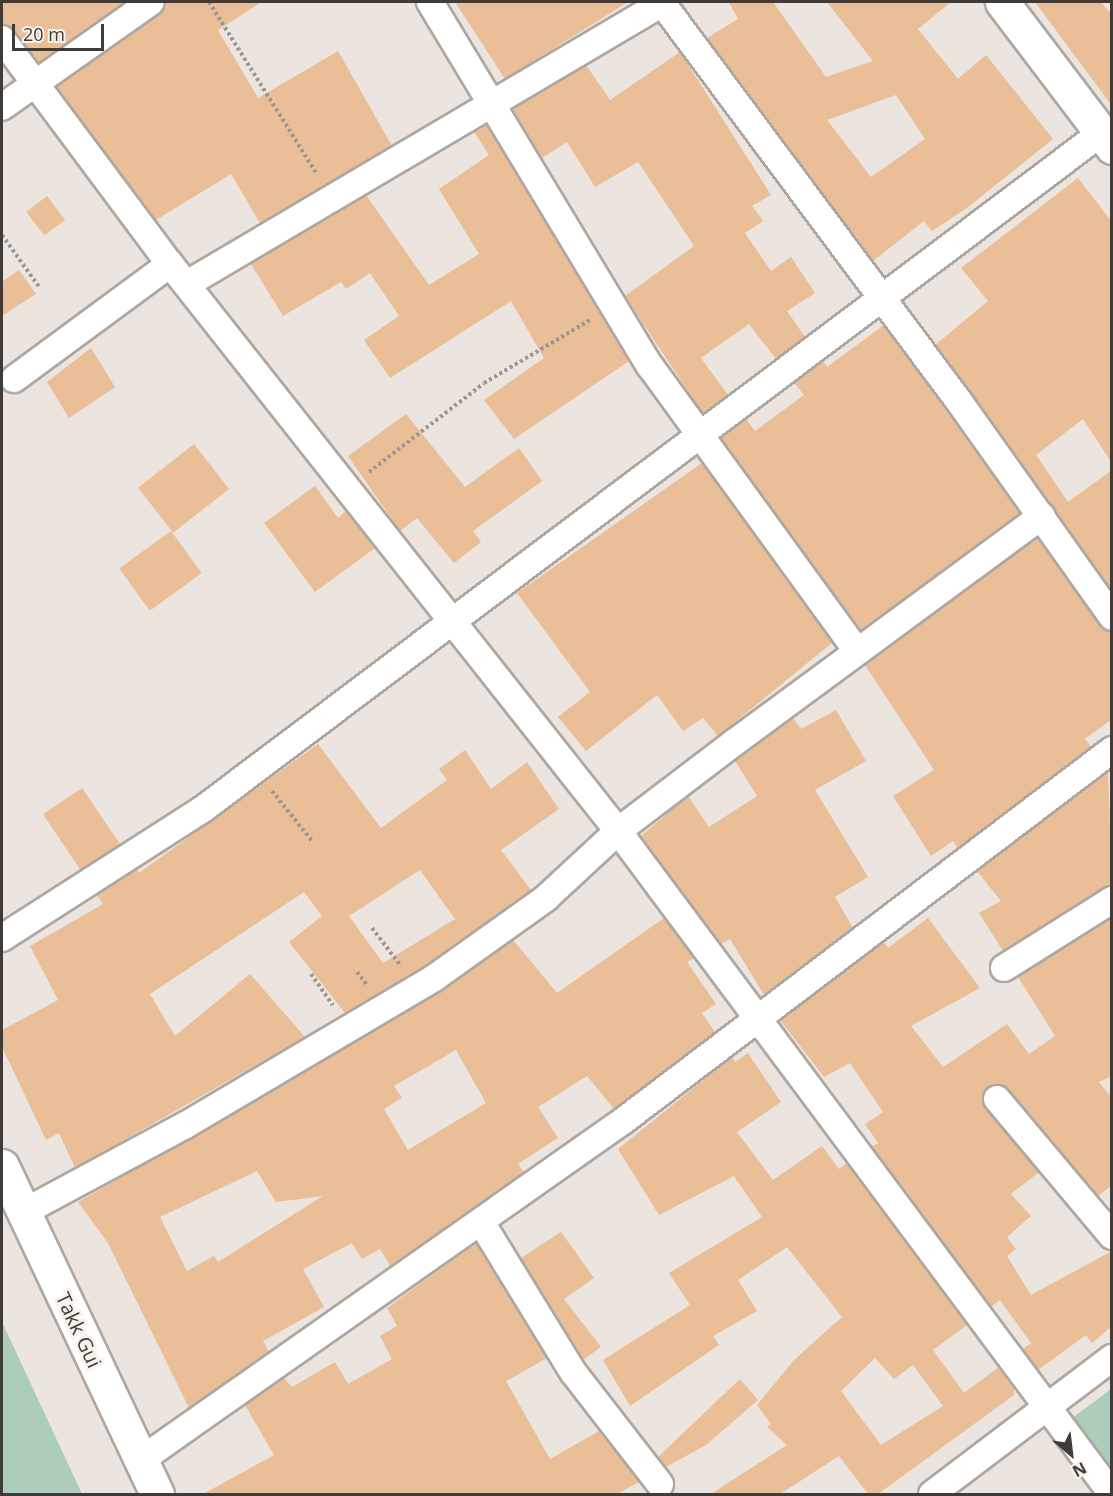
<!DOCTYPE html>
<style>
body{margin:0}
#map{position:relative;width:1113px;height:1496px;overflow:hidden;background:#ece4de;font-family:"Open Sans",sans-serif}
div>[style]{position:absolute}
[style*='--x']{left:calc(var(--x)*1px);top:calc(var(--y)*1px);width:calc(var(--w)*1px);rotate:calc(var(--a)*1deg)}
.green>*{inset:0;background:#accdb9}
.building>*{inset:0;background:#eabe97;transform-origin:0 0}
.path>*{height:4px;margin-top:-2px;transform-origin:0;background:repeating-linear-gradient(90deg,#9b9691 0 3px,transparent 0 6px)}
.roads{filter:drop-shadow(2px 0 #aea7a1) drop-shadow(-2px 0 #aea7a1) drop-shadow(0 2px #aea7a1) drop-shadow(0 -2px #aea7a1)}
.street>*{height:26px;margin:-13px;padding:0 13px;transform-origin:13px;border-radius:13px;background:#fff}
.secondary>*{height:33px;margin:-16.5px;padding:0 16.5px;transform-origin:16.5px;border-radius:16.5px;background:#fff}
span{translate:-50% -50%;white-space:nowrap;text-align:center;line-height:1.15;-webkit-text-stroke:6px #f9f2eb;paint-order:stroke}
.street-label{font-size:20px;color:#3e3b38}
.frame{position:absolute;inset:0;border:3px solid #3e3b38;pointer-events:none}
.north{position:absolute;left:1041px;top:1424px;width:60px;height:60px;-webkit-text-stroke:4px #f9f2eb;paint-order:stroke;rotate:152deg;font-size:16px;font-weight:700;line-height:24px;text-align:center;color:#3e3b38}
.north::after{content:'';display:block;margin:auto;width:21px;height:27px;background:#3e3b38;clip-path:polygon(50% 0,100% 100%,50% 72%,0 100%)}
.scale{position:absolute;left:12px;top:24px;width:92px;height:27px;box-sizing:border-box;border:3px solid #3e3b38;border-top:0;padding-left:8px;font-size:18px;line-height:21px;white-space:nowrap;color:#3e3b38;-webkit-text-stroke:4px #f9f2eb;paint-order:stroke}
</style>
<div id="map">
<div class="green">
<i style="clip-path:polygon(2px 1322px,82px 1494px,2px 1494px)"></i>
<i style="clip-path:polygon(1111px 1389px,1111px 1481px,1067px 1422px)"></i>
</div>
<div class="building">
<i style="clip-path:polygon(2px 2px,126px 2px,39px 63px,14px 30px,2px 24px)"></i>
<i style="clip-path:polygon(166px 2px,262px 2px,218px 30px,258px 98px,338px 51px,392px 146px,260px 223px,231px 174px,156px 220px,57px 87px,160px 14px)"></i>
<i style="clip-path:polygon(455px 2px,628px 2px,505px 79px)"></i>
<i style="clip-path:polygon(evenodd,729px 2px,773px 2px,826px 77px,873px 61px,827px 2px,951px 2px,918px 29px,958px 79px,986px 55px,1053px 139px,967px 208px,932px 231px,924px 221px,873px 261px,707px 38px,738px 19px,729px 2px,896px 95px,925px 139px,871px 177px,827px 120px,896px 95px)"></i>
<i style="clip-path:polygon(1035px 2px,1101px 2px,1112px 15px,1112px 106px)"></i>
<i style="clip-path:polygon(680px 52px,771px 195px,752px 206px,763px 221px,745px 233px,771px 271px,791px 257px,815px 293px,787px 311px,805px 337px,776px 359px,749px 324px,701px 358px,728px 395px,703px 414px,625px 296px,694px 246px,638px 162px,595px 187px,567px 142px,542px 158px,512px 109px,586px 65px,610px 100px)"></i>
<i style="clip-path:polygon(486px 124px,629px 361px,514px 439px,484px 400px,544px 358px,511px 301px,390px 378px,364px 340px,399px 316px,370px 273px,346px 289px,341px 282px,283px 316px,251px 264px,366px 195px,429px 285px,479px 254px,439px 189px,489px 155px,474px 132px)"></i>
<i style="clip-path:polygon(1078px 178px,1112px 222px,1112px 463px,1083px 419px,1036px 455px,1068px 502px,1112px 470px,1112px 590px,935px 345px,988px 301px,961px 268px)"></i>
<i style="left:47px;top:196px;width:30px;height:26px;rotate:53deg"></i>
<i style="clip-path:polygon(19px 270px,36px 294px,2px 316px,2px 282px)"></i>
<i style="clip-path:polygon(884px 325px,1020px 513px,861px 631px,721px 438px,746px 419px,755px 431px,804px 395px,794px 383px,823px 361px,827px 367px)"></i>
<i style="clip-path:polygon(91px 348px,115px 387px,69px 418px,47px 382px)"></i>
<i style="clip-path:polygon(406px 414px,465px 487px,519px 448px,542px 481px,473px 531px,481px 542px,454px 563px,417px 518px,400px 531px,348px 456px)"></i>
<i style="left:194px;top:444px;width:57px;height:71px;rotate:52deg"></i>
<i style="clip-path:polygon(702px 463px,832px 643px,718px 736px,703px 718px,683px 731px,657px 695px,586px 751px,558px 717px,590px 692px,517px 593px)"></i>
<i style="clip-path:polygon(315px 486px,338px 518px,346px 511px,375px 548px,315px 592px,264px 523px)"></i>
<i style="left:171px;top:531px;width:52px;height:64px;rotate:54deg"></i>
<i style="clip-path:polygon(1038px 538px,1100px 626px,1112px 632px,1112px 719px,1085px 739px,1091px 747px,958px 848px,953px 841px,931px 856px,893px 796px,934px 770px,865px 665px)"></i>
<i style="clip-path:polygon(836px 710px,866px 761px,815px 790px,868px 877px,835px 897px,853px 928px,764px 995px,730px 939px,721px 944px,641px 836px,688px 796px,709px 827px,757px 796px,735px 761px,793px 718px,801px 729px)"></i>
<i style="clip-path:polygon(evenodd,318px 744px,381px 828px,447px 780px,439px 769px,465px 750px,491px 789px,527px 762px,559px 809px,501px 850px,531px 890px,426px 965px,345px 1013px,289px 942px,322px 916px,304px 892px,150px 994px,175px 1036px,250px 974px,305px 1037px,75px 1168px,59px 1133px,46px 1140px,2px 1047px,2px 1030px,58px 1000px,30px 946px,103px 904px,97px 895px,137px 869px,139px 873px,318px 744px,420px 870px,455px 919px,383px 963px,349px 916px,420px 870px)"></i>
<i style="clip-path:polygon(1108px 772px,1112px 885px,1003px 951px,979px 913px,1001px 901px,977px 871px)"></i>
<i style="left:82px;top:788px;width:68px;height:47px;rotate:56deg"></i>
<i style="clip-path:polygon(evenodd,664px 918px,694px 958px,687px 962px,716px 1004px,702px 1013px,715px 1032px,614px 1109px,587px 1076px,538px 1107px,558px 1138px,518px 1164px,524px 1172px,390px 1266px,380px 1249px,362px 1259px,352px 1243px,303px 1269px,324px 1307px,263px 1341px,269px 1352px,189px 1408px,108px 1243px,78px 1202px,442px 991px,513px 940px,557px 993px,664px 918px,456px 1050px,486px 1103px,408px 1150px,384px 1109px,402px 1098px,394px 1086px,456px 1050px,664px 918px,257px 1171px,276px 1202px,323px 1196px,218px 1262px,214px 1256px,187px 1271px,160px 1217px,257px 1171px)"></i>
<i style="clip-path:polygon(928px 918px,980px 988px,911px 1026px,943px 1067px,1007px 1024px,1029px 1054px,1055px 1036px,1018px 977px,1112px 918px,1112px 1076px,1099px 1082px,1112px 1098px,1112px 1185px,1098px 1196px,1008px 1089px,994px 1084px,983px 1094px,986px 1109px,1039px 1172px,1011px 1194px,1031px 1216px,1007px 1237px,1016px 1249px,1007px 1256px,1031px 1295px,1112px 1251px,1112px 1326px,1092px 1343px,1086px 1335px,1038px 1370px,1023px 1349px,1031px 1343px,1000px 1300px,991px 1307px,872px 1147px,878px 1143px,865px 1124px,883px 1112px,850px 1063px,824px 1077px,780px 1020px,877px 947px,885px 943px,888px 948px)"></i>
<i style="clip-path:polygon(evenodd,748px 1053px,781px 1102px,737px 1132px,773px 1180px,822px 1146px,839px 1169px,847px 1163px,967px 1325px,933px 1350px,964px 1393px,999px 1367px,1014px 1387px,1014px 1395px,878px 1494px,868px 1494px,839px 1456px,780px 1494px,711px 1494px,787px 1445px,767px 1427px,771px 1424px,757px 1405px,794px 1360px,842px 1317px,787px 1247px,738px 1280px,757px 1311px,713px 1336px,719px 1345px,630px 1406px,603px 1360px,690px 1305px,669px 1273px,762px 1217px,734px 1176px,659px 1215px,618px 1149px,732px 1057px,735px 1062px,748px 1053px,875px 1358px,894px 1379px,913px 1365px,943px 1406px,881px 1445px,841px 1391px,875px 1358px)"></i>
<i style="clip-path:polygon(561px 1232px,594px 1278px,564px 1299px,601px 1347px,583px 1360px,521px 1258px)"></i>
<i style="clip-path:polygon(476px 1243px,547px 1358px,506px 1381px,550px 1459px,599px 1431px,639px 1482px,617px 1494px,203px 1494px,274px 1455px,245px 1405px,284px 1378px,292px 1387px,335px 1362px,348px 1384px,392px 1359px,380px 1336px,397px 1326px,387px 1308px)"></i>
<i style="clip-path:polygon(740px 1379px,758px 1400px,706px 1445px,666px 1467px,658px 1457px)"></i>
</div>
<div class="path">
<i style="--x:209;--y:2;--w:203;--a:57.9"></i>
<i style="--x:2;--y:235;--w:65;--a:54.4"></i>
<i style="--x:369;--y:472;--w:145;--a:-37.7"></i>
<i style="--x:484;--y:383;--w:123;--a:-30.7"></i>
<i style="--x:272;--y:791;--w:65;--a:51.2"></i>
<i style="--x:372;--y:928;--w:48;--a:52.7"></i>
<i style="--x:357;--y:972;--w:18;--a:52"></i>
<i style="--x:311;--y:974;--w:38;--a:55"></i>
</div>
<div class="roads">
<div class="street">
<i style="--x:430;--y:2;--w:425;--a:58.9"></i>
<i style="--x:650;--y:366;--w:352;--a:54"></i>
<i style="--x:662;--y:3;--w:495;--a:53.3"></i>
<i style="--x:958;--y:400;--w:266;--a:54.6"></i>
<i style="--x:2;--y:39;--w:281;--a:53.3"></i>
<i style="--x:170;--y:264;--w:723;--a:51.69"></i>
<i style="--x:618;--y:831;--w:827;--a:53.31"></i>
<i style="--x:2;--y:107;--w:182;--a:-35.2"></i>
<i style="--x:187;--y:284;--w:554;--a:-30.59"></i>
<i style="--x:14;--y:379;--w:194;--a:-36.4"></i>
<i style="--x:2;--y:938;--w:239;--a:-32.7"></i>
<i style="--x:203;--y:809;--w:1124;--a:-36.97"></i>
<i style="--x:1004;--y:968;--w:128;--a:-32.2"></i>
<i style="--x:997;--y:1099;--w:179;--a:50"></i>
<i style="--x:24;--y:1212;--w:182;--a:-28.3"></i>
<i style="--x:184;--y:1126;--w:291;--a:-30.6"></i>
<i style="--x:434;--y:978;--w:138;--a:-35.5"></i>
<i style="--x:546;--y:898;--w:98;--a:-42.9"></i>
<i style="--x:618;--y:831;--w:147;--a:-37.3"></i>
<i style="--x:735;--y:742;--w:381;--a:-36.4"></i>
<i style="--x:481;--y:1222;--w:176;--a:58.5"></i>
<i style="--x:573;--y:1372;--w:142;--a:52.2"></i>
<i style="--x:141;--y:1460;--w:589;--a:-35.12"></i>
<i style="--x:623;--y:1121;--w:614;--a:-37.19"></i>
<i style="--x:932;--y:1494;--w:226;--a:-37.1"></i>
</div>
<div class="secondary">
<i style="--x:1002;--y:2;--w:182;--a:52.8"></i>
<i style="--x:2;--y:1166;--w:363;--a:64.7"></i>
</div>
</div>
<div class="street-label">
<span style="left:79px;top:1330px;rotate:65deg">Takk Gui</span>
</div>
<div class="frame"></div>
<div class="north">N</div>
<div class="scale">20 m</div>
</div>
